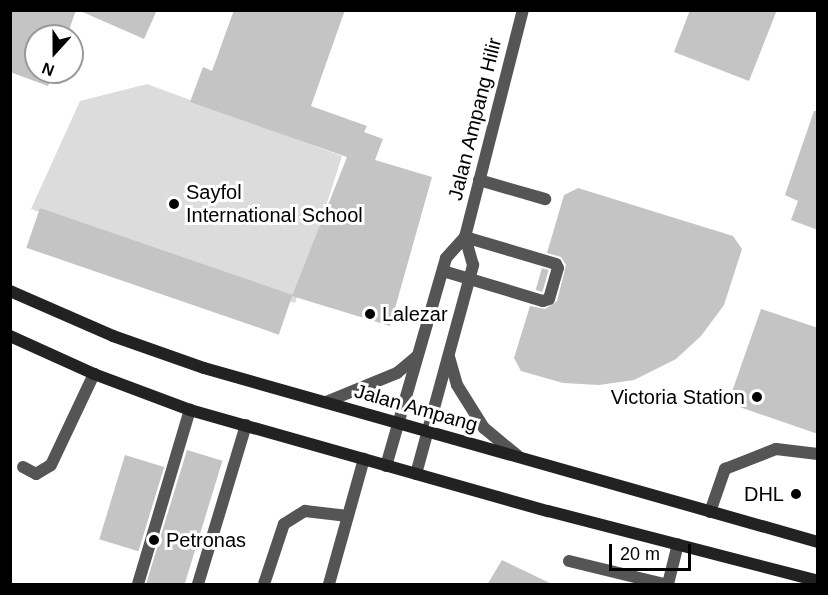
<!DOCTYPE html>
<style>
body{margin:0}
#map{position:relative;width:828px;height:595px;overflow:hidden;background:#fff;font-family:Helvetica,sans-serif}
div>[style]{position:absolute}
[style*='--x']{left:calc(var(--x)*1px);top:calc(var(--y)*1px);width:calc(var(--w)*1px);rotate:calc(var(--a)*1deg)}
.green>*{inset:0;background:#dcdcdc}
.building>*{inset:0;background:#c4c4c4;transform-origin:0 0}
.service>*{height:12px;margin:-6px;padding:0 6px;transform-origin:6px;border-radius:6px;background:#555}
.tertiary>*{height:12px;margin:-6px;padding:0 6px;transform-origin:6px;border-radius:6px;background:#555}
.secondary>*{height:12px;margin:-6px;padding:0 6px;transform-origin:6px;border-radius:6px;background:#222}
.dots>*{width:16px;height:16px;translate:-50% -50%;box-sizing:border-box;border:3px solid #fff;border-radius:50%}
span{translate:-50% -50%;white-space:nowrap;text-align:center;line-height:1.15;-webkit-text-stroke:6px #fff;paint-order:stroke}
.street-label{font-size:20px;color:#000}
.poi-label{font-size:20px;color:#000}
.left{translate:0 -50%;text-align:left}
.right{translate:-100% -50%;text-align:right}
.frame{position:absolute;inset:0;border:12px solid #000;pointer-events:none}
.north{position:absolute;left:24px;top:24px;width:60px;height:60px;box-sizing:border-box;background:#fff;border:2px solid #999;border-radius:50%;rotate:201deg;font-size:16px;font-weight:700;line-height:24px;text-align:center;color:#000}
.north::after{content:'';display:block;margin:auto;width:21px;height:27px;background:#000;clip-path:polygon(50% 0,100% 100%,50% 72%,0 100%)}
.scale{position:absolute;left:609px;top:544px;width:82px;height:27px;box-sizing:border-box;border:3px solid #000;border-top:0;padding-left:8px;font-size:18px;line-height:21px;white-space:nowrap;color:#000;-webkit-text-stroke:4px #fff;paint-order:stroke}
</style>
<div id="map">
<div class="green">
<i style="clip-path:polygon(147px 84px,342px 156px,295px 303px,31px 209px,80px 101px)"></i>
</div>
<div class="building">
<i style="clip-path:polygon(10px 10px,76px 10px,67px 36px,36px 36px,36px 72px,53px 72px,48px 86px,10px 72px)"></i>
<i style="clip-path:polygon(78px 10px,157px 10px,144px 39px)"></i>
<i style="clip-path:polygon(234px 10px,345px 10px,311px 106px,367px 126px,364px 132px,383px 139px,375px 160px,432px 177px,390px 326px,292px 296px,347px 157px,190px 102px,203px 67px,212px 71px)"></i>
<i style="clip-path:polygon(690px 10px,777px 10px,749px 81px,674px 52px)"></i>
<i style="clip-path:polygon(814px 111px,818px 111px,818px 230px,791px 220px,798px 201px,785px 195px)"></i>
<i style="clip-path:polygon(578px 188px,733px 236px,742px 249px,724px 305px,701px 336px,676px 359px,634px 380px,599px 385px,563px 383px,521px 371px,514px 358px,530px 306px,545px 309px,557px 301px,566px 265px,561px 257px,547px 253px,564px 195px)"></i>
<i style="left:40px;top:208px;width:267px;height:42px;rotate:19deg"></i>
<i style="left:542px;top:268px;width:7px;height:23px;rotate:16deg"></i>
<i style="clip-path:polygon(761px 309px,818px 328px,818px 434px,728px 403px)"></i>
<i style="left:187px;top:450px;width:37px;height:140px;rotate:17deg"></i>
<i style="left:125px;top:455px;width:41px;height:88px;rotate:17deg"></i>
<i style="clip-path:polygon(502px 560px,554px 585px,487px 585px)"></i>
</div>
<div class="service">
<i style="--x:479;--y:180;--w:69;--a:16.1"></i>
<i style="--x:443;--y:271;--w:104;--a:16.7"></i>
<i style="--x:543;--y:301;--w:6;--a:-18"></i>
<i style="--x:549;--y:299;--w:32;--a:-74"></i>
<i style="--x:558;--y:268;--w:4;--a:-117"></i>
<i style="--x:556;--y:264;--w:95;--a:-163.5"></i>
<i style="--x:23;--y:467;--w:15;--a:28"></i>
<i style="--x:36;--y:474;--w:17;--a:-31"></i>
<i style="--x:51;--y:465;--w:101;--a:-64.7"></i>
<i style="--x:710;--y:512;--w:46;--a:-70.8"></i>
<i style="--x:725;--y:469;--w:55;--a:-21.4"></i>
<i style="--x:776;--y:449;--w:42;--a:6.8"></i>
<i style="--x:569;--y:561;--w:98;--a:13.6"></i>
<i style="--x:138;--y:584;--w:182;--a:-73.4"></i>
<i style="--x:198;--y:584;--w:166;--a:-73.2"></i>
<i style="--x:264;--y:584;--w:63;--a:-71.6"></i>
<i style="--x:284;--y:524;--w:25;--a:-32"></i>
<i style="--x:305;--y:511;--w:43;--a:6.6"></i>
<i style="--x:329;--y:584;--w:130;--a:-74.4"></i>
<i style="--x:668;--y:584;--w:41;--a:-76"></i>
</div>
<div class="tertiary">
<i style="--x:449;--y:357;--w:29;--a:74"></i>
<i style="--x:457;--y:385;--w:51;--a:57.9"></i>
<i style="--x:484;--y:428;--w:44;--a:39.5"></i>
<i style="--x:326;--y:402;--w:77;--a:-22.2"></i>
<i style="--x:397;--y:373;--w:26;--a:-40"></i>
<i style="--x:386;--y:466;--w:216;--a:-73.9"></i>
<i style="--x:446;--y:258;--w:28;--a:-48"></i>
<i style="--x:465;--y:237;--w:234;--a:-75.7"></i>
<i style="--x:416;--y:474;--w:217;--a:-74.7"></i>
<i style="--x:473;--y:265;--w:29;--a:-106"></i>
</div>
<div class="secondary">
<i style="--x:10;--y:291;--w:112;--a:23.6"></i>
<i style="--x:113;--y:336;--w:96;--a:19.4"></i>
<i style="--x:204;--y:368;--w:638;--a:15.82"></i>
<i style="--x:10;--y:336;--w:92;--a:24.3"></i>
<i style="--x:94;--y:374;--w:103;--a:20.6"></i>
<i style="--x:190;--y:410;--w:372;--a:15.8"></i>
<i style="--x:548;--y:511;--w:279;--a:14.5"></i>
</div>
<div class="dots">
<i style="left:174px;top:204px;background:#000"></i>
<i style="left:370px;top:314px;background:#000"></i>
<i style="left:757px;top:397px;background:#000"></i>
<i style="left:796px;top:494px;background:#000"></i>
<i style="left:154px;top:540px;background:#000"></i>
</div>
<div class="street-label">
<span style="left:475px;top:119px;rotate:-76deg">Jalan Ampang Hilir</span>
<span style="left:416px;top:408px;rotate:16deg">Jalan Ampang</span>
</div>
<div class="poi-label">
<span class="left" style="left:186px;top:204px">Sayfol<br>International School</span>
<span class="left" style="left:382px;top:314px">Lalezar</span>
<span class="right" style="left:745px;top:397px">Victoria Station</span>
<span class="right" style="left:784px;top:494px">DHL</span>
<span class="left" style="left:166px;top:540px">Petronas</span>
</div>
<div class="frame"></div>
<div class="north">N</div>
<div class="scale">20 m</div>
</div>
